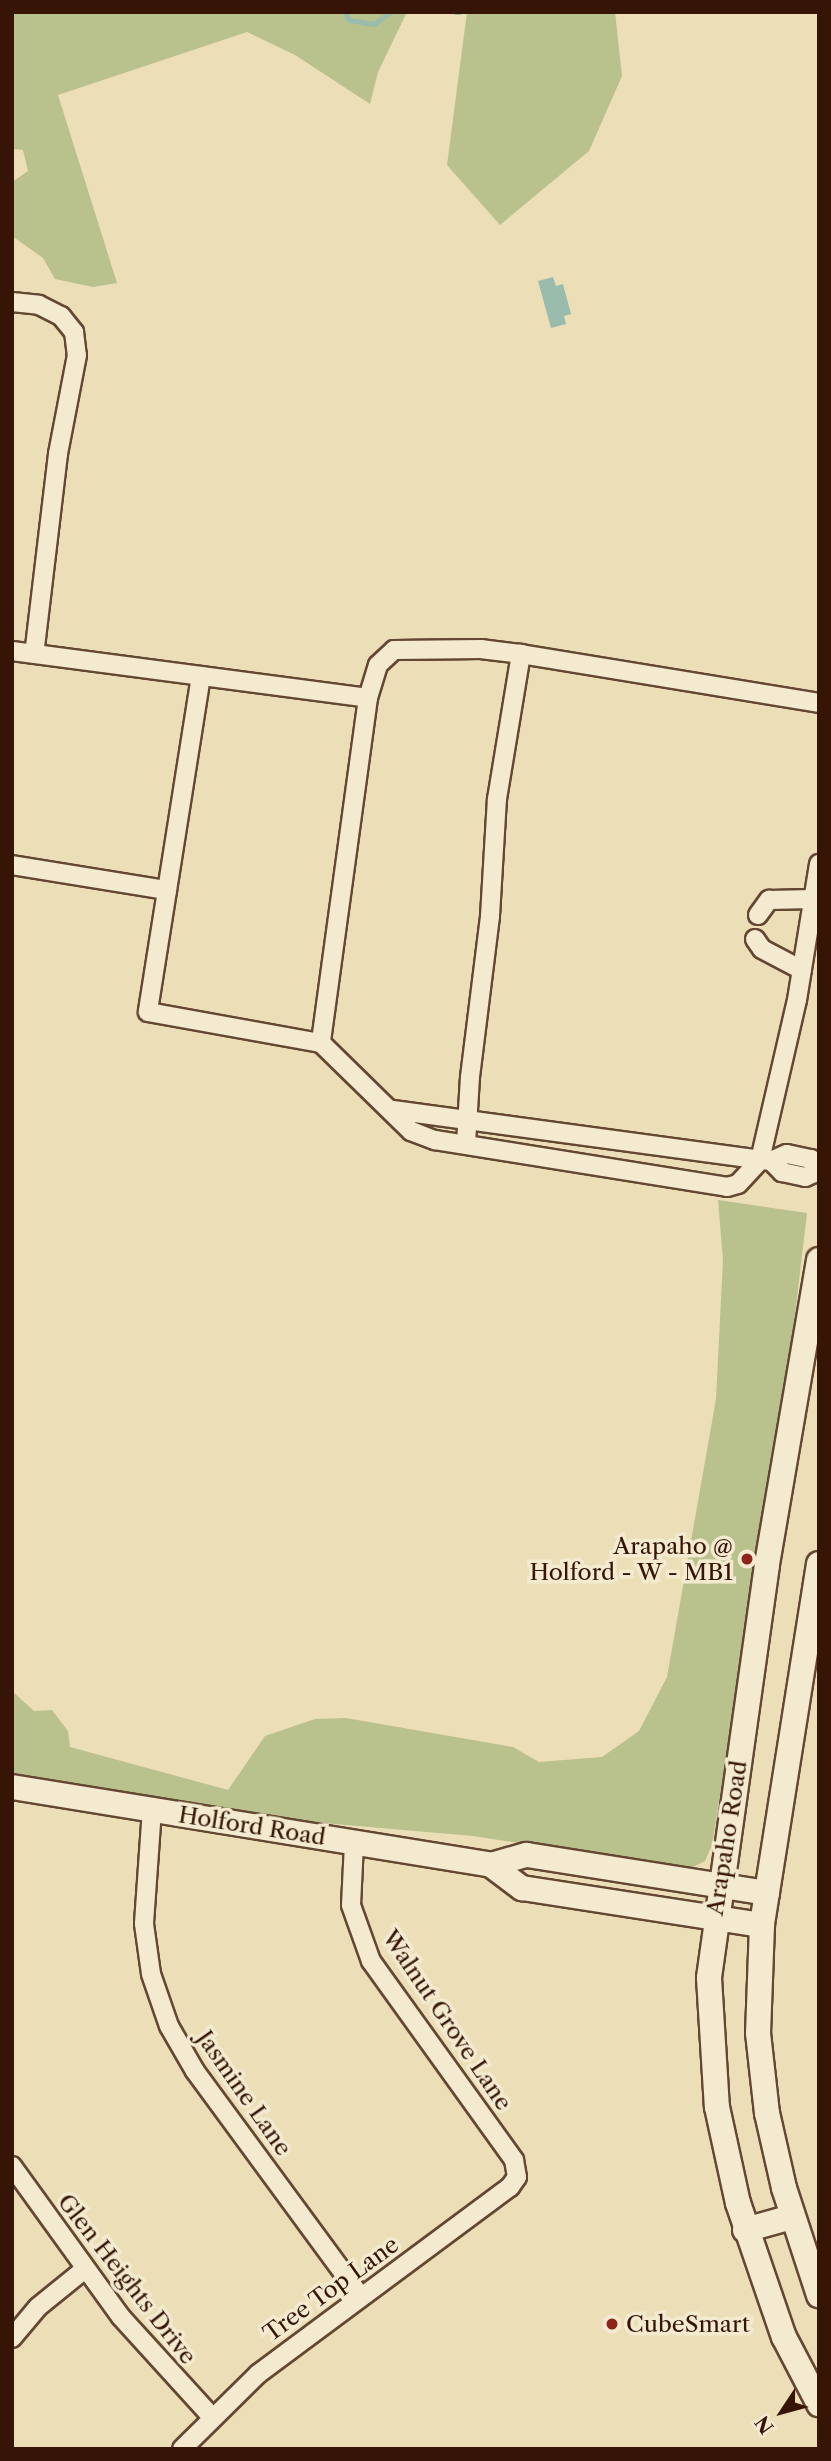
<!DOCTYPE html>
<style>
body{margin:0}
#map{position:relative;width:831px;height:2461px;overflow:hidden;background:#ecdeb6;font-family:"Libre Caslon Text",serif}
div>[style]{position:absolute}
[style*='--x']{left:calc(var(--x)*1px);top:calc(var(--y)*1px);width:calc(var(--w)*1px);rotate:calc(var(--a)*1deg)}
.green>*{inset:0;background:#b9c18d}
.water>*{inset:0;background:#99bcac}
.stream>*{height:5px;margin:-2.5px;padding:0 2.5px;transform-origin:2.5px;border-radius:2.5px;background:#99bcac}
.roads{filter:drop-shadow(2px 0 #644733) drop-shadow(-2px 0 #644733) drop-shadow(0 2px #644733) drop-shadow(0 -2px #644733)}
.street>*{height:18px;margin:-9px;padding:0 9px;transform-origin:9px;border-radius:9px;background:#f3ead0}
.secondary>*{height:24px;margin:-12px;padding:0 12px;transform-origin:12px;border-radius:12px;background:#f3ead0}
.dots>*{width:19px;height:19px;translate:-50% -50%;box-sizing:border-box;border:4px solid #f3ead0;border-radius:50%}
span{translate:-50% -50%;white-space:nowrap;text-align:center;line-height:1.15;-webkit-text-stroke:7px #f3ead0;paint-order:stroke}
.poi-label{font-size:23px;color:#361507}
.right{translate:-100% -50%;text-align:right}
.left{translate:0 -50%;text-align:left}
.street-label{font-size:23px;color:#361507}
.frame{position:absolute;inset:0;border:14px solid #361507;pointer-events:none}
.north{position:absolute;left:747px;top:2377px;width:70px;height:70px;-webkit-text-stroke:5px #f3ead0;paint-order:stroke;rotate:234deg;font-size:19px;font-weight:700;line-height:28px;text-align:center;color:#361507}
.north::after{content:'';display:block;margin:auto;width:24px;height:32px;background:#361507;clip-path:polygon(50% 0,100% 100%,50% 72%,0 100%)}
</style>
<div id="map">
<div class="green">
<i style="clip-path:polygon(12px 12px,407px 12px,378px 72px,370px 104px,295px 55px,247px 32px,58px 95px,117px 283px,93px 287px,55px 279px,43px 258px,12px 236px,12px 182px,28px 171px,23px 150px,12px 149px)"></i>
<i style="clip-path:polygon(467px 12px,615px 12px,622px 76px,589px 151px,500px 225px,447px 165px)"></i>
<i style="clip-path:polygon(718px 1200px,807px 1213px,788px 1374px,782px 1389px,784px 1398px,712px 1845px,705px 1861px,689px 1869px,473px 1836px,300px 1821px,12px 1773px,12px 1691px,34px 1711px,52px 1710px,68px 1731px,70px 1747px,228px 1790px,265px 1736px,315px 1719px,346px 1718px,513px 1747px,539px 1762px,602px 1757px,639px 1731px,667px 1677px,716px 1399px,723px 1260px)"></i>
</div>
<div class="water">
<i style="clip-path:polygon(553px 277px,556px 286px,563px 284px,571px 314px,564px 316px,566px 324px,551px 328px,538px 281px)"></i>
</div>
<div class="stream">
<i style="--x:345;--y:12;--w:9;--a:63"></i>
<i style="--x:349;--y:20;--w:25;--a:9"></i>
<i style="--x:374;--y:24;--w:20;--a:-37"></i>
<i style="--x:456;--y:12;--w:3;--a:0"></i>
</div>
<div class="roads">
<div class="street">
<i style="--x:12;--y:302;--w:27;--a:6"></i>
<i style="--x:39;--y:305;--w:25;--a:27"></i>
<i style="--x:61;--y:316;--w:21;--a:51"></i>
<i style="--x:74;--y:332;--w:23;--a:83"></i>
<i style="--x:77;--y:355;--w:101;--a:100.9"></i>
<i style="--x:58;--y:454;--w:201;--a:96.8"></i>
<i style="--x:12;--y:651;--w:359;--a:7.5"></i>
<i style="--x:521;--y:654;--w:39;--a:-173"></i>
<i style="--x:482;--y:649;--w:88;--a:179.3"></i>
<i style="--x:394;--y:650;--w:22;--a:137"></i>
<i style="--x:378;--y:665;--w:34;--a:107"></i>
<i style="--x:368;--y:698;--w:348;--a:97.8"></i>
<i style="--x:321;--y:1043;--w:126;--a:44.4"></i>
<i style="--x:411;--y:1131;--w:26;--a:21"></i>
<i style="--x:435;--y:1140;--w:296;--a:9.1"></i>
<i style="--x:727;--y:1187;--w:11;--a:-15"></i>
<i style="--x:738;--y:1184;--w:33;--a:-47"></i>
<i style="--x:760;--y:1160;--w:164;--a:-77"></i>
<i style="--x:797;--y:1000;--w:138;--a:-80.8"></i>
<i style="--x:201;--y:676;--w:340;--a:99"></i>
<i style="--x:148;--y:1012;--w:176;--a:10.2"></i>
<i style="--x:12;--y:865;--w:157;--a:9.2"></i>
<i style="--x:758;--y:915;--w:19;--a:-54"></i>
<i style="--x:769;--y:900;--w:44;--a:-1.3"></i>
<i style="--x:755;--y:939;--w:12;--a:55"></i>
<i style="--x:762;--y:949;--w:45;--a:27.7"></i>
<i style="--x:393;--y:1110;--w:381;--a:7.7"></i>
<i style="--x:771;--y:1161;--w:17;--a:-24"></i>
<i style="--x:787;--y:1154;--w:25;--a:12"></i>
<i style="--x:811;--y:1159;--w:12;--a:48"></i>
<i style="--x:466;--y:1144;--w:67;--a:-86.6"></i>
<i style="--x:470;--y:1077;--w:162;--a:-82.9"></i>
<i style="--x:490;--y:916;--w:117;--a:-86.6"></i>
<i style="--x:497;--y:799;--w:147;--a:-80.6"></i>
<i style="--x:521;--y:654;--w:302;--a:9.3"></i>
<i style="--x:771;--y:1161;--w:16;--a:45"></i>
<i style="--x:782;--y:1172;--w:24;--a:12"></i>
<i style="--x:805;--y:1177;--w:15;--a:-23"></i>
<i style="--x:152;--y:1809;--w:115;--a:94"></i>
<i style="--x:144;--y:1924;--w:50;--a:82"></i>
<i style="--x:151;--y:1974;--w:55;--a:70.9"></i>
<i style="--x:169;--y:2026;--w:52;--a:60"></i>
<i style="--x:195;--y:2071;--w:280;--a:53.7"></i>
<i style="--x:12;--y:2166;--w:186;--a:54.2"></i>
<i style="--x:121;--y:2317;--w:134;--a:47.7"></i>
<i style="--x:12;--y:2338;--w:40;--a:-50"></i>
<i style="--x:38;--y:2307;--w:60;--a:-39"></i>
<i style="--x:182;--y:2449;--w:107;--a:-44.6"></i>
<i style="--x:258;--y:2374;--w:314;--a:-36.6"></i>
<i style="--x:510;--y:2187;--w:12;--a:-55"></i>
<i style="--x:517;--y:2177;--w:17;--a:-100"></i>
<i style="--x:514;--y:2160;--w:245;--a:-125.7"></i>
<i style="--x:371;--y:1961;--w:59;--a:-109.7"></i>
<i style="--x:351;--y:1905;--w:62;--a:-87.2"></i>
</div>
<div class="secondary">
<i style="--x:819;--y:1260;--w:309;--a:99.7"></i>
<i style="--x:767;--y:1565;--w:417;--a:98"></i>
<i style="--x:709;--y:1978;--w:129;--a:86.5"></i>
<i style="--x:717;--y:2107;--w:98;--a:77.7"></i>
<i style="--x:738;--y:2203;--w:142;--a:71.1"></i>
<i style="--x:784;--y:2337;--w:76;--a:62.4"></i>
<i style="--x:819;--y:1564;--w:365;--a:99"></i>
<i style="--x:762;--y:1925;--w:108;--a:92.1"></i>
<i style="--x:758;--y:2033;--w:81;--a:83.6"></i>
<i style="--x:767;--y:2113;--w:77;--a:77.2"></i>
<i style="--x:784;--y:2188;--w:113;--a:71.9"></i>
<i style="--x:12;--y:1787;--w:485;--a:9.2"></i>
<i style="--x:491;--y:1865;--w:37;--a:-16"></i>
<i style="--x:527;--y:1855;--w:243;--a:9"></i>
<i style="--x:491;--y:1865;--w:39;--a:37"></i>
<i style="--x:522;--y:1888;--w:243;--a:8.8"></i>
<i style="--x:745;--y:2230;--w:49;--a:-15.5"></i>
</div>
</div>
<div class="dots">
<i style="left:747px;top:1559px;background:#8f2418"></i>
<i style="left:612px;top:2324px;background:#8f2418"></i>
</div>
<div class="poi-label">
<span class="right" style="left:733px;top:1559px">Arapaho @<br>Holford - W - MB1</span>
<span class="left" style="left:626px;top:2324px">CubeSmart</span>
</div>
<div class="street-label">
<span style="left:252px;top:1826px;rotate:9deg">Holford Road</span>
<span style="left:727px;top:1838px;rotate:-81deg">Arapaho Road</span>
<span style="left:447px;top:2020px;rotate:56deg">Walnut Grove Lane</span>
<span style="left:244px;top:2093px;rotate:55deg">Jasmine Lane</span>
<span style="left:127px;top:2279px;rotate:52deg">Glen Heights Drive</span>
<span style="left:331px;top:2289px;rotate:-36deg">Tree Top Lane</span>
</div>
<div class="frame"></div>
<div class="north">N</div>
</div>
